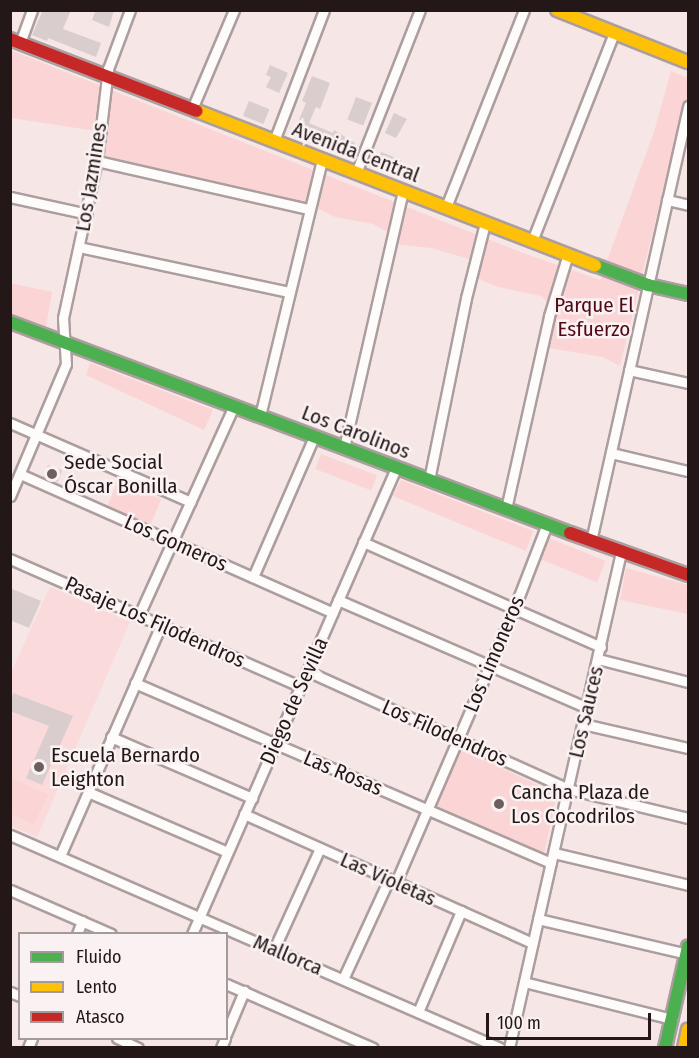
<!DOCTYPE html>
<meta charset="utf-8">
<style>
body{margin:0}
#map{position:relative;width:699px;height:1058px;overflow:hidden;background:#f6e6e6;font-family:"Fira Sans Condensed",sans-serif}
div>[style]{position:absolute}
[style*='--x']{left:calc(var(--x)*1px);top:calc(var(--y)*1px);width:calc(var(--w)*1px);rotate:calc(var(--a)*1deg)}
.built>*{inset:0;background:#fadada}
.green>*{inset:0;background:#fbd5d6;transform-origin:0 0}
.building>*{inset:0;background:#dacdcd;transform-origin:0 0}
.roads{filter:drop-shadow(2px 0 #ac9e9e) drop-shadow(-2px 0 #ac9e9e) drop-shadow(0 2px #ac9e9e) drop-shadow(0 -2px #ac9e9e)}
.street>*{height:9px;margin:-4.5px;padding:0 4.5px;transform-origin:4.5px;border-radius:4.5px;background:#fefbfb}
.fast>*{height:12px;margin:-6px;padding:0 6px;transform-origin:6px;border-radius:6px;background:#4caf50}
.slow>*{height:12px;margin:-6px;padding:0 6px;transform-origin:6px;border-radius:6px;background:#ffc107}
.jam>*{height:12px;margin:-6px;padding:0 6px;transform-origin:6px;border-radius:6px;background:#c62828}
.dots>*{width:16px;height:16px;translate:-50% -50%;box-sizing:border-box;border:3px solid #faf2f2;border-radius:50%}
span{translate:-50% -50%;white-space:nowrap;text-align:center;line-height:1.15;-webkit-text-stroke:5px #faf2f2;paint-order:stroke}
.street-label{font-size:21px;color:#241717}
.park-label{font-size:21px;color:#510917}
.poi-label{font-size:21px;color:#241717}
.left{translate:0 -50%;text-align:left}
.frame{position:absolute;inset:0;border:12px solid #241717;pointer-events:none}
.legend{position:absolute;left:18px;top:932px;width:210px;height:108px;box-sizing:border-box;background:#faf2f2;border:2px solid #a49a9a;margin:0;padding:8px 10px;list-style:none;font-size:18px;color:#241717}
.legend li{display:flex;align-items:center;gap:12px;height:30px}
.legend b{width:30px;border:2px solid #a49a9a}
.scale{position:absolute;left:486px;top:1013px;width:165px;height:27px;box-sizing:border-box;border:3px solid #241717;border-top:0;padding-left:8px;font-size:18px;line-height:21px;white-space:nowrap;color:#241717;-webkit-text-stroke:4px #faf2f2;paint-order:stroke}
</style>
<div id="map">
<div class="built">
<i style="clip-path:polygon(50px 587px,130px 622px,37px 837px,11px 826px,10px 675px)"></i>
</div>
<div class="green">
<i style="clip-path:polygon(10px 50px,526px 254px,600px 280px,654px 132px,671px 71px,688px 78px,688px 121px,680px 120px,620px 366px,603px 357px,549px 348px,556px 310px,541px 296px,498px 287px,479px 279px,479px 262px,431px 248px,400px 245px,392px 234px,373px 224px,335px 217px,315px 207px,103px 156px,103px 132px,11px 118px)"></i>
<i style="clip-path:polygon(10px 283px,52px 292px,46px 327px,11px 313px)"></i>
<i style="clip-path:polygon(90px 363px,213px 410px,204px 430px,86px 375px)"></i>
<i style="left:321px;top:454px;width:60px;height:16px;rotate:21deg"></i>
<i style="clip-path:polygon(401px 480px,533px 531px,526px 551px,393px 496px)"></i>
<i style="left:118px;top:481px;width:47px;height:29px;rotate:23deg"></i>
<i style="left:549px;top:538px;width:61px;height:23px;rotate:22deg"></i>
<i style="clip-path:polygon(626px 568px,688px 585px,688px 614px,620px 600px)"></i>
<i style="clip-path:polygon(461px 749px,557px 794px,544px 855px,434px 812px)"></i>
<i style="clip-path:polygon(11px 777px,48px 795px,34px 824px,11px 814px)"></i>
</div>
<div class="building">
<i style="clip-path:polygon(43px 10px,71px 10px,63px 29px,101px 43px,96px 57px,48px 38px,47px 41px,32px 35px)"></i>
<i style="clip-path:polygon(96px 10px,114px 10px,109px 27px,92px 20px)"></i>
<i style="clip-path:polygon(270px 65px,288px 73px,279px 93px,266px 87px,271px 77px,266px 75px)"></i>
<i style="clip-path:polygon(312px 76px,330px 83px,320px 109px,316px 107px,309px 123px,333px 133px,334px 130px,355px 143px,349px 157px,293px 134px,306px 103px,302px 101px)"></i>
<i style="left:356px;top:97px;width:17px;height:24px;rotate:21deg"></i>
<i style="left:249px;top:101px;width:22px;height:16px;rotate:22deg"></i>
<i style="clip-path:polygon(394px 113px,407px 119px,396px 138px,385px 133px)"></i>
<i style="left:381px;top:152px;width:22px;height:16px;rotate:21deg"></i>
<i style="left:48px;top:465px;width:15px;height:13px;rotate:20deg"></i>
<i style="clip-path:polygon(10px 588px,41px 601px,29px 628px,10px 620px)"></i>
<i style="clip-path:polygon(13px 693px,73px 716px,42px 785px,26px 778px,49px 726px,10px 711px)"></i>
</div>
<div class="roads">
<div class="street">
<i style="--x:20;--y:43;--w:35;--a:-70"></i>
<i style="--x:192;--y:109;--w:108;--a:-67"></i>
<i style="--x:274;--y:141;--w:140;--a:-69.1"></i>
<i style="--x:97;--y:161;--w:216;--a:12.8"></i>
<i style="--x:356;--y:173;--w:175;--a:-68.6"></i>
<i style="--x:10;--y:197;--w:79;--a:12.4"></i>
<i style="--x:667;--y:200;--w:22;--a:13"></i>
<i style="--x:446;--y:207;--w:212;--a:-68.4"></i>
<i style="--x:532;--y:241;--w:224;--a:-68.5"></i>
<i style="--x:79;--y:247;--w:215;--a:12.1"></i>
<i style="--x:629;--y:370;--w:60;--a:12.4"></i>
<i style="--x:260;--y:416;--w:264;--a:-76.4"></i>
<i style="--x:10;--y:423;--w:197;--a:23.6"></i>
<i style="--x:344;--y:448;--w:264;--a:-77.1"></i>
<i style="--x:611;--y:453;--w:79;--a:13.2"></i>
<i style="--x:20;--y:474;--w:342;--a:23.9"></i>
<i style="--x:429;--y:480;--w:186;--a:-78.5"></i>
<i style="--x:466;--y:298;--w:77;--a:-75.8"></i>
<i style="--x:10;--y:496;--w:143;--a:-67"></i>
<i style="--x:66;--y:364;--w:46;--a:-93.7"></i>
<i style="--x:63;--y:318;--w:161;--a:-77.8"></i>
<i style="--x:97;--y:161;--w:93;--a:-83.2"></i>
<i style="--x:108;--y:69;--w:63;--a:-69.6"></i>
<i style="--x:506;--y:509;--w:198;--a:-77.4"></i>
<i style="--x:549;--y:316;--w:65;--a:-73"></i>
<i style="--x:591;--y:541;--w:446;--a:-77.4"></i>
<i style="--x:363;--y:542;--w:260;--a:23.8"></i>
<i style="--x:10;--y:559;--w:317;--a:23.7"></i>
<i style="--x:253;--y:577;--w:153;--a:-66.5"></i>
<i style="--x:338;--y:600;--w:271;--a:23.4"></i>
<i style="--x:139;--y:615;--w:230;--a:-65.6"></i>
<i style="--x:598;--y:659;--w:93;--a:14.3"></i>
<i style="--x:307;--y:671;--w:286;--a:24.3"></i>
<i style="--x:568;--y:789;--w:123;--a:13.6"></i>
<i style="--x:135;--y:683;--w:453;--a:23.4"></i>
<i style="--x:583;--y:724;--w:108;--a:12.9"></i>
<i style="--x:111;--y:737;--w:154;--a:23.4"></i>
<i style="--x:88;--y:792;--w:151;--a:23.3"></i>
<i style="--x:244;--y:814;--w:316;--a:24.1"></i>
<i style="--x:10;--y:835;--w:534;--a:23.49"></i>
<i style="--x:554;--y:853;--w:138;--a:13.4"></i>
<i style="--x:60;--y:856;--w:252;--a:-66.4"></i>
<i style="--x:396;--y:882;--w:297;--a:-66.6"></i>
<i style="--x:514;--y:609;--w:91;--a:-68.8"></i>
<i style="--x:10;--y:890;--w:110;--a:23.5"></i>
<i style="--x:538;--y:919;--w:153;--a:13.2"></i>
<i style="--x:77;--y:934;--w:14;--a:-69"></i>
<i style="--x:192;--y:934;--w:509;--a:-66.36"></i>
<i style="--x:274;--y:949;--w:111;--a:-65.5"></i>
<i style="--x:343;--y:979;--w:110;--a:-65.3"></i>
<i style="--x:524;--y:982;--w:153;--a:14"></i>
<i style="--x:226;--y:984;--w:160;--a:23.5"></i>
<i style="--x:10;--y:992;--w:11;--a:22"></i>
<i style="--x:418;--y:1012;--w:110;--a:-66.9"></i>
<i style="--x:226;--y:1034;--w:47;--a:-67.3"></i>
<i style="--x:117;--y:1038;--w:23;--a:25"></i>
<i style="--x:28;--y:1048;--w:11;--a:-68"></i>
<i style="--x:221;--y:1048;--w:11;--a:-68"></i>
<i style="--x:509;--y:1048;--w:508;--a:-77.28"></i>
</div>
<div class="fast">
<i style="--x:595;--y:265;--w:57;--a:20.7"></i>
<i style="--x:648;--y:285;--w:41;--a:12.7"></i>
<i style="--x:10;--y:322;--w:598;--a:20.65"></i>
<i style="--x:665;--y:1048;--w:104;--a:-77.2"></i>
</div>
<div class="slow">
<i style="--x:557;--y:10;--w:141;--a:21.7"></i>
<i style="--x:197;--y:111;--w:427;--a:21.2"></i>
<i style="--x:684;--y:1048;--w:19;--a:-78"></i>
</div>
<div class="jam">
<i style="--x:10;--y:39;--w:200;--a:21.1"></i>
<i style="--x:570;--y:533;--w:125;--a:19.6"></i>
</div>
</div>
<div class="dots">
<i style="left:52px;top:474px;background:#6e5f5f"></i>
<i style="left:39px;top:767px;background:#6e5f5f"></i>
<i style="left:499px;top:804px;background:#6e5f5f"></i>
</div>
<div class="street-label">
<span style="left:356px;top:152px;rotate:21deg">Avenida Central</span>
<span style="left:91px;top:177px;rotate:-81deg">Los Jazmines</span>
<span style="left:356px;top:432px;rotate:21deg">Los Carolinos</span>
<span style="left:176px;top:543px;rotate:24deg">Los Gomeros</span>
<span style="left:155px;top:622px;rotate:24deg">Pasaje Los Filodendros</span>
<span style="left:494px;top:654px;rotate:-67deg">Los Limoneros</span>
<span style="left:294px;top:701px;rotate:-66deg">Diego de Sevilla</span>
<span style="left:586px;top:712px;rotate:-77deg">Los Sauces</span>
<span style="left:445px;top:733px;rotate:24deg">Los Filodendros</span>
<span style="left:343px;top:773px;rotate:23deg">Las Rosas</span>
<span style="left:388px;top:879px;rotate:24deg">Las Violetas</span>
<span style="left:288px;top:955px;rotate:23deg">Mallorca</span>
</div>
<div class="park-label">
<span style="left:594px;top:317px">Parque El<br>Esfuerzo</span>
</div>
<div class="poi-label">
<span class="left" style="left:64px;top:474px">Sede Social<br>Óscar Bonilla</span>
<span class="left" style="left:51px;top:767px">Escuela Bernardo<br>Leighton</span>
<span class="left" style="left:511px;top:804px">Cancha Plaza de<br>Los Cocodrilos</span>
</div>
<div class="frame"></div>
<ul class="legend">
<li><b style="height:8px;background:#4caf50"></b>Fluido</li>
<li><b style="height:8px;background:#ffc107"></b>Lento</li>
<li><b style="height:8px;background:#c62828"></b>Atasco</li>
</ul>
<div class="scale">100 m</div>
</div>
